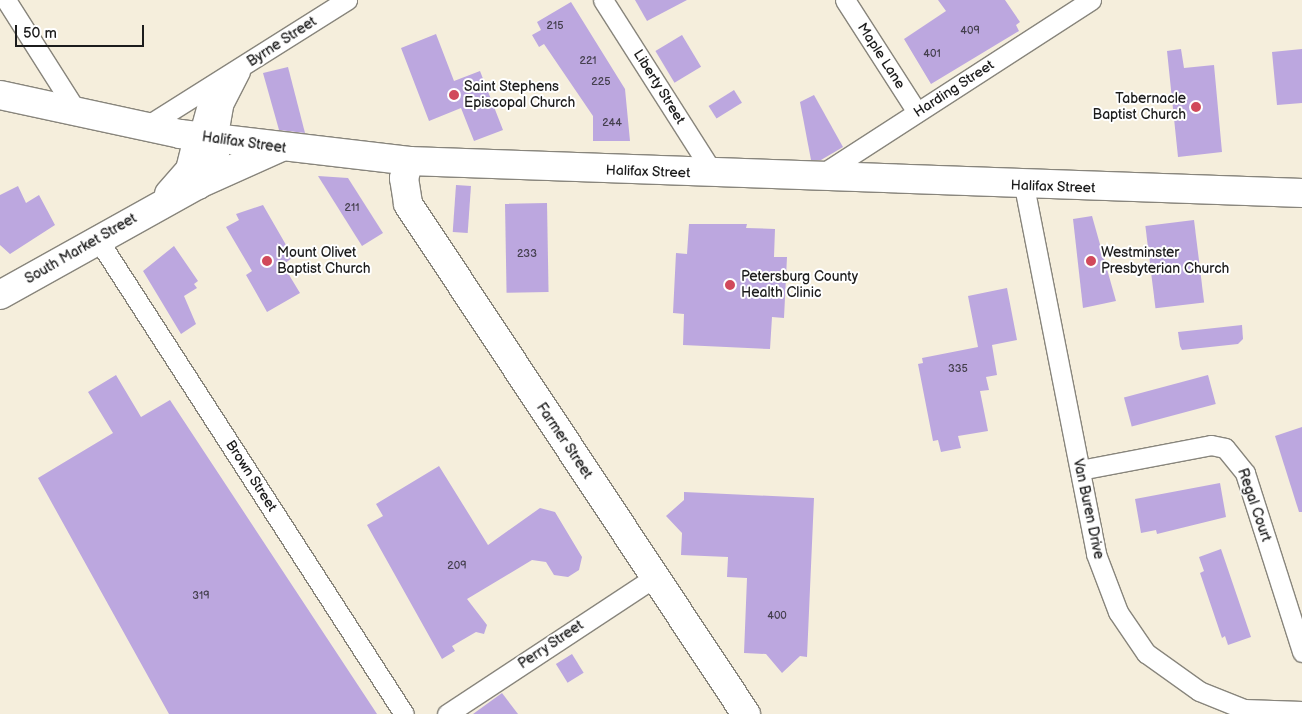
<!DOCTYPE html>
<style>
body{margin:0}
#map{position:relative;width:1302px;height:714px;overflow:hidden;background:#f5eedc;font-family:"Balsamiq Sans",sans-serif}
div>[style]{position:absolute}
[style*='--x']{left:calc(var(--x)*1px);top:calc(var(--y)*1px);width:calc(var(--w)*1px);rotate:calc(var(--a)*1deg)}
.building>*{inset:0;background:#bca7df;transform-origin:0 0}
.roads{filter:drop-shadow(1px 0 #88857c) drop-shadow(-1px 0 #88857c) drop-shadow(0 1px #88857c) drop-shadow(0 -1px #88857c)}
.street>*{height:19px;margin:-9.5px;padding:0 9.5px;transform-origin:9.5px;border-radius:9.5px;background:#fff}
.secondary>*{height:28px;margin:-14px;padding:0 14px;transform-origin:14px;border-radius:14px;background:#fff}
.dots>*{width:14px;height:14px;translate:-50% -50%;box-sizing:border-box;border:2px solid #fff;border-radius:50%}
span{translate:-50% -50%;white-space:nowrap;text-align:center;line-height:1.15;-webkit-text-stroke:4px #fff;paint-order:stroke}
.number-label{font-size:11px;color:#443f4d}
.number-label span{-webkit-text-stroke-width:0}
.street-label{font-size:14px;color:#1c1c1c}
.poi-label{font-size:14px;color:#1c1c1c}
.left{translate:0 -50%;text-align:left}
.right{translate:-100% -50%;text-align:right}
.scale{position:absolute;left:15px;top:25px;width:129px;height:22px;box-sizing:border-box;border:2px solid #1c1c1c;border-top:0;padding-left:6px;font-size:15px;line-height:18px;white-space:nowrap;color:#1c1c1c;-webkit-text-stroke:4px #fff;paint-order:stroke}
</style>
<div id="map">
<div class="building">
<i style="clip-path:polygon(635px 0,687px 0,647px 21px)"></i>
<i style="clip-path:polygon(938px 0,1005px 0,1020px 22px,1016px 25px,1019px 31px,931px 84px,904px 39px,946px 11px)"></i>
<i style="clip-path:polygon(571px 2px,625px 89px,630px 141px,593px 141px,593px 116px,544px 44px,539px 47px,532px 35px,541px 30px,537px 22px)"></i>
<i style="clip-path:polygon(436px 34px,454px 81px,480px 71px,503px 130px,474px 141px,461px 108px,429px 121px,401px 48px)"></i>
<i style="left:682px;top:35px;width:37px;height:31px;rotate:59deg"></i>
<i style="clip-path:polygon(1181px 49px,1184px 68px,1214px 65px,1222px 152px,1178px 157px,1167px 51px)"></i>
<i style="clip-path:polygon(1302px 49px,1302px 103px,1277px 105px,1272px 52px)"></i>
<i style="clip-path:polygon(288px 67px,305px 133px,279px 130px,263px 73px)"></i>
<i style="left:734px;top:90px;width:15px;height:30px;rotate:58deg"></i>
<i style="clip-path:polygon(814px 95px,843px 147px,821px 160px,811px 160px,800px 102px)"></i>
<i style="clip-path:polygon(318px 176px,348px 178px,383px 233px,362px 246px)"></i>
<i style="left:456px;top:185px;width:15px;height:47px;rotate:4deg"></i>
<i style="clip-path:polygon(18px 186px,26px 203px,39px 195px,55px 225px,10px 254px,0 245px,0 195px)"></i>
<i style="left:547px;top:203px;width:89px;height:42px;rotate:89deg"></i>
<i style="clip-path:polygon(263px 205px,293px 257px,283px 265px,300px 293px,267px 312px,246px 275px,252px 271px,226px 227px,239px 220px,236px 214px)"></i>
<i style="clip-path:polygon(1092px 216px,1116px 301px,1083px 308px,1073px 219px)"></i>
<i style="left:1194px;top:220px;width:83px;height:49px;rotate:83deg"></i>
<i style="clip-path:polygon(689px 224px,747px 224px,746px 228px,775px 229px,774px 257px,787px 257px,784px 318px,772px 317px,770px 349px,683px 345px,684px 314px,673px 313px,676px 253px,687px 254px)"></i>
<i style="clip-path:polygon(174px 246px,198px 281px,194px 284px,197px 288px,184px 296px,196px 324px,181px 334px,143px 271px)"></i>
<i style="clip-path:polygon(1007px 288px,1017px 340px,992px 345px,997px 375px,986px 377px,989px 390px,980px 391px,988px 431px,958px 436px,961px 448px,941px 452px,938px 440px,933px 441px,918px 364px,923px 363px,922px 358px,978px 347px,968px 296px)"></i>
<i style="clip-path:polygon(1242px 325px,1243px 339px,1238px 344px,1182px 350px,1180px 346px,1178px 332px)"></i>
<i style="clip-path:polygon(116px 375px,141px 417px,170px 400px,377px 714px,169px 714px,38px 478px,113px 433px,88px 392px)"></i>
<i style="left:1208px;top:375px;width:30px;height:87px;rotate:75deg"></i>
<i style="clip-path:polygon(1302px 427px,1302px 512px,1299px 512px,1275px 436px)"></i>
<i style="clip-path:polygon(439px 466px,488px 545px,540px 508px,555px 512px,582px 557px,579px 570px,568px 577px,554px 575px,546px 562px,532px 560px,467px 599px,487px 625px,484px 634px,476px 632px,452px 646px,455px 651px,442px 659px,367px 525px,383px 516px,376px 504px)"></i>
<i style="clip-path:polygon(1220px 483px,1226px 517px,1157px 534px,1156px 530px,1141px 533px,1135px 499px)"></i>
<i style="clip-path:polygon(684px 492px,814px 498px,807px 657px,800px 656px,782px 673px,766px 654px,744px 653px,747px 578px,727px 577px,728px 557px,681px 555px,682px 533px,666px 516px,684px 500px)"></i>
<i style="clip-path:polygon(1221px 549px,1251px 637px,1228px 645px,1225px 636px,1222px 638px,1200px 573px,1204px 571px,1199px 557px)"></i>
<i style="left:572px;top:654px;width:22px;height:19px;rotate:58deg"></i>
<i style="clip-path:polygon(502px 693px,518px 714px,473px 714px)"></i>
</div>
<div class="roads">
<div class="street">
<i style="--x:6;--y:0;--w:133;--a:57.6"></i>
<i style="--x:603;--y:0;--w:206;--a:57.5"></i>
<i style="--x:845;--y:0;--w:133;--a:57.3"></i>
<i style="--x:145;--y:127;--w:239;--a:-32.2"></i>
<i style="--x:198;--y:137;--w:53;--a:-74.6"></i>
<i style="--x:217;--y:140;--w:36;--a:-80"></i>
<i style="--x:223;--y:105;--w:38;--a:-63"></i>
<i style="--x:819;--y:176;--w:324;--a:-32.9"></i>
<i style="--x:1024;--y:186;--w:375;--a:78.9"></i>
<i style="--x:1096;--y:554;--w:62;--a:69.2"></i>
<i style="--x:1118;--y:612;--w:50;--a:55.7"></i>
<i style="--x:1146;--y:653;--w:65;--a:35.6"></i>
<i style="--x:1199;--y:691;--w:48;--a:21.8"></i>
<i style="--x:1244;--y:709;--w:58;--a:2"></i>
<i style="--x:97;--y:238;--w:566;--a:57.18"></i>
<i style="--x:1080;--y:470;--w:133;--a:-10.8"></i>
<i style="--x:1211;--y:445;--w:14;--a:12"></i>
<i style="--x:1225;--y:448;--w:32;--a:51"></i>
<i style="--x:1245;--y:473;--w:188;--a:72.3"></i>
<i style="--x:447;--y:714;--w:249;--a:-33.4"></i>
</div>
<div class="secondary">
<i style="--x:0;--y:95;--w:184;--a:12.2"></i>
<i style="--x:180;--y:134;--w:231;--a:6.7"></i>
<i style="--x:409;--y:161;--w:894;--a:2.05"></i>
<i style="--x:409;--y:161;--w:18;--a:106"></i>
<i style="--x:404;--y:178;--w:26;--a:81"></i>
<i style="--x:408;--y:204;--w:612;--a:56.47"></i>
<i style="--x:199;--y:184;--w:88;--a:-24.2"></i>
<i style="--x:169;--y:194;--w:32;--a:-49"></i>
<i style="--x:190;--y:170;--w:34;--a:-76"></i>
<i style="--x:0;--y:295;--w:227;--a:-29.1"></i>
<i style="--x:198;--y:185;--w:23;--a:-49"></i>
<i style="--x:213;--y:168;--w:28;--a:-82"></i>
</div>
</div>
<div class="dots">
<i style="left:454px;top:95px;background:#d1495b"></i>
<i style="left:1196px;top:107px;background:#d1495b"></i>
<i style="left:267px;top:261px;background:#d1495b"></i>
<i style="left:1091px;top:261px;background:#d1495b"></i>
<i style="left:730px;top:285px;background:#d1495b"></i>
</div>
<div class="number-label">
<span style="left:555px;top:26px">215</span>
<span style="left:970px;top:31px">409</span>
<span style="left:932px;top:54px">401</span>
<span style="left:588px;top:61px">221</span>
<span style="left:601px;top:82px">225</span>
<span style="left:612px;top:123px">244</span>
<span style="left:352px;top:208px">211</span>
<span style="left:527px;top:254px">233</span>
<span style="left:958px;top:369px">335</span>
<span style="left:457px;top:566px">209</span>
<span style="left:201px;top:596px">319</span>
<span style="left:777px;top:616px">400</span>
</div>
<div class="street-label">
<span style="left:282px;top:42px;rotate:-33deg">Byrne Street</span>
<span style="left:881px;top:56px;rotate:57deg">Maple Lane</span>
<span style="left:659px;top:87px;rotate:58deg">Liberty Street</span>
<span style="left:954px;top:89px;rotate:-33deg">Harding Street</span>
<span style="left:244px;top:143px;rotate:8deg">Halifax Street</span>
<span style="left:648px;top:172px;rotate:2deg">Halifax Street</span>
<span style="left:1053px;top:187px;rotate:2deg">Halifax Street</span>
<span style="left:81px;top:249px;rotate:-30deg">South Market Street</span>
<span style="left:564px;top:441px;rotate:56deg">Farmer Street</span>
<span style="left:251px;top:476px;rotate:57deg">Brown Street</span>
<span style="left:1254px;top:505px;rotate:71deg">Regal Court</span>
<span style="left:1088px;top:509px;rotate:78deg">Van Buren Drive</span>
<span style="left:551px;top:645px;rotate:-34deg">Perry Street</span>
</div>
<div class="poi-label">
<span class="left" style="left:464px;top:95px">Saint Stephens<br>Episcopal Church</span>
<span class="right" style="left:1186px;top:107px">Tabernacle<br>Baptist Church</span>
<span class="left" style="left:277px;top:261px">Mount Olivet<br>Baptist Church</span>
<span class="left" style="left:1101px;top:261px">Westminster<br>Presbyterian Church</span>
<span class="left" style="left:741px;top:285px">Petersburg County<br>Health Clinic</span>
</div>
<div class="scale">50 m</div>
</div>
